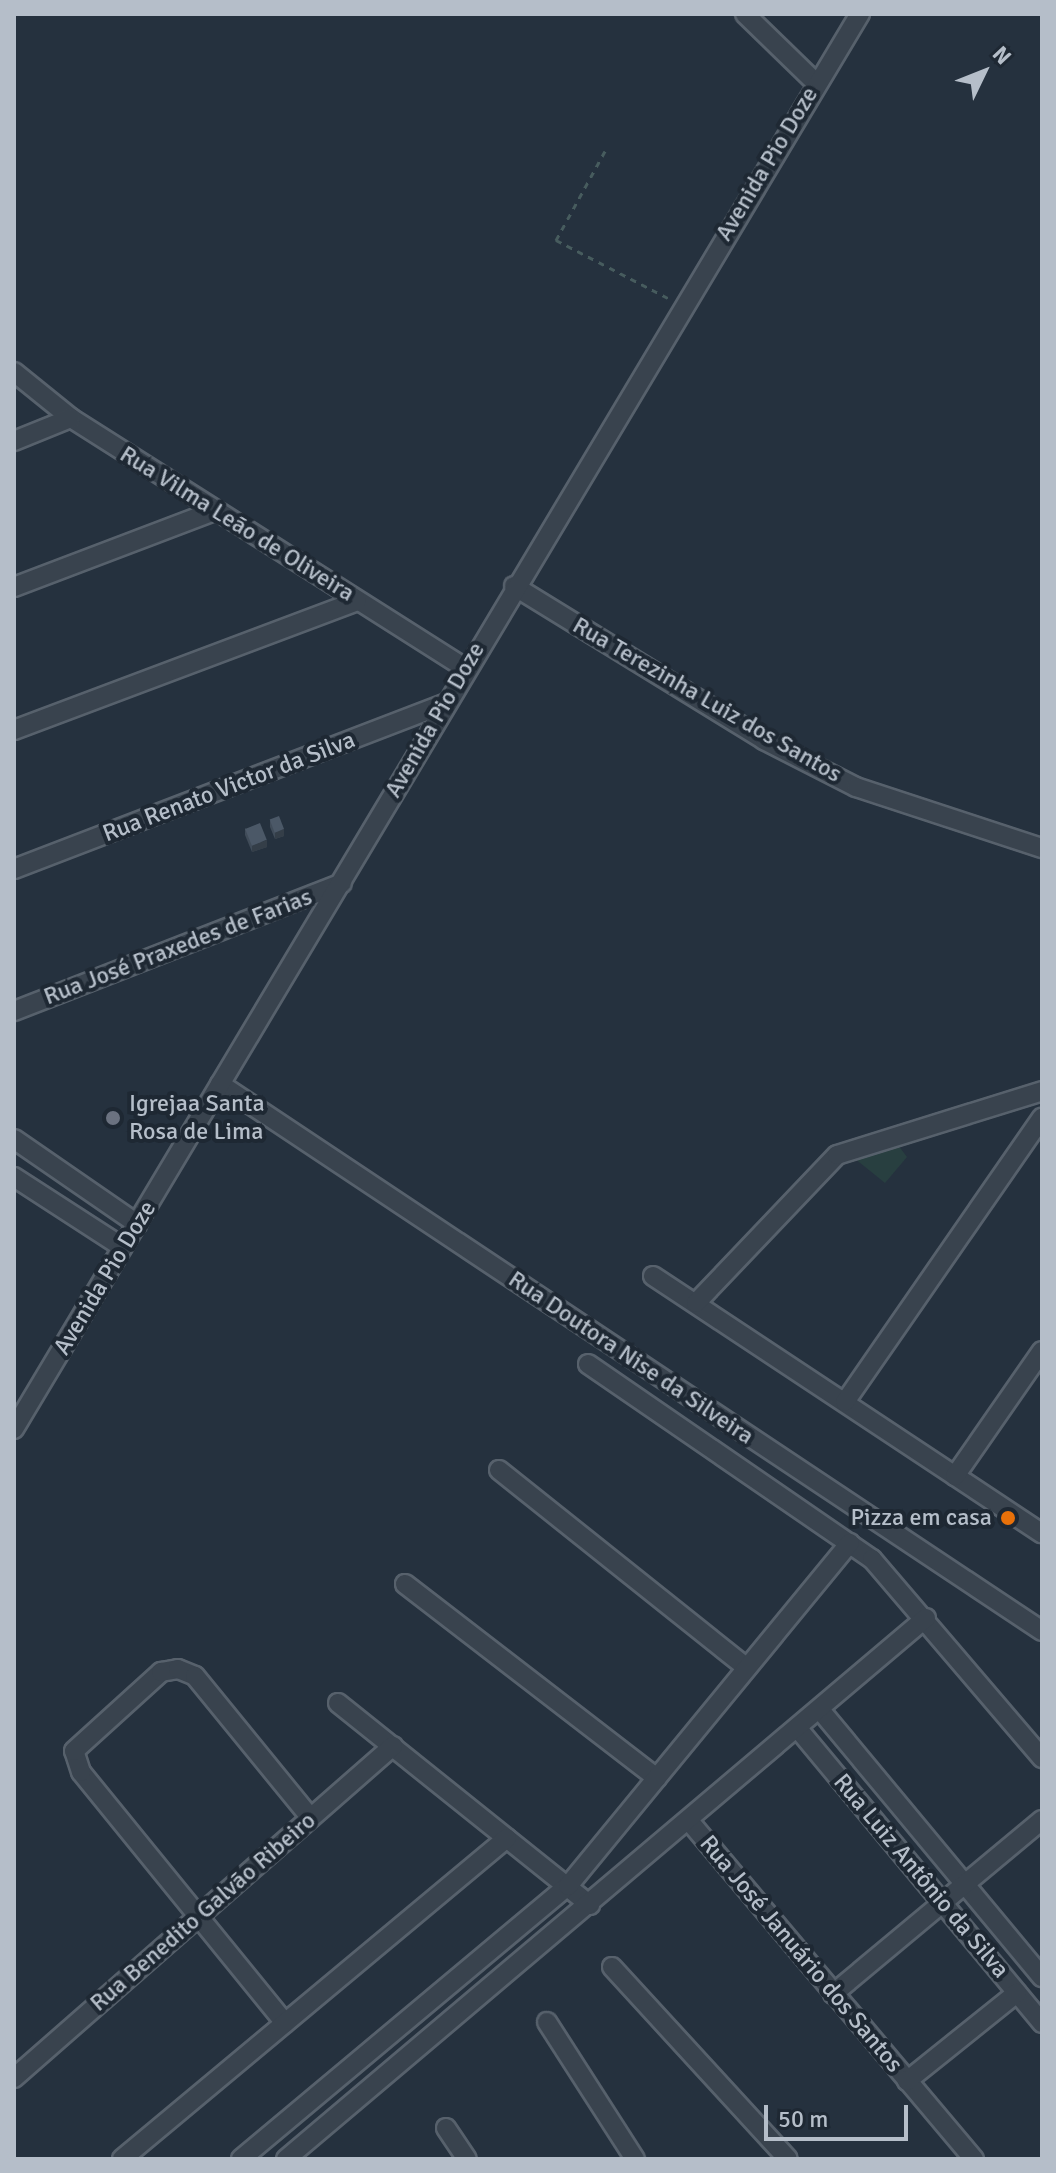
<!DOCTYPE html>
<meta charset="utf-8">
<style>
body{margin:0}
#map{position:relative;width:1056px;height:2173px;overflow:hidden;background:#25313e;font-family:Signika,sans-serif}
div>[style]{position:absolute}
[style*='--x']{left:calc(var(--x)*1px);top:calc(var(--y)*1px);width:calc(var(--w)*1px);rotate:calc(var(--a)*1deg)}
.green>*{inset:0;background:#283f40}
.path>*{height:3px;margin-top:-1.5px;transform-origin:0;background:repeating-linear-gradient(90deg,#475c5e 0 6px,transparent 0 12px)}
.roads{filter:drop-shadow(2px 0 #57616c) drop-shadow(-2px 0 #57616c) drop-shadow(0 2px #57616c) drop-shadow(0 -2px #57616c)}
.minor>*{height:18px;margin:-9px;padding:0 9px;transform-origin:9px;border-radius:9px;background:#39434e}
.wall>*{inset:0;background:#404c59}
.shaded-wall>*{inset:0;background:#343e48}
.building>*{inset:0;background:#4b5867;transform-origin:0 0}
.dots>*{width:22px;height:22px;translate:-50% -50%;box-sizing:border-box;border:4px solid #1e2833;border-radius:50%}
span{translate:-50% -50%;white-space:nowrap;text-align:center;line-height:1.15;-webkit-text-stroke:8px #1e2833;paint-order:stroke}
.street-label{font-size:24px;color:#b5bec9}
.poi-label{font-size:24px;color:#b5bec9}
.left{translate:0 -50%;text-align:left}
.right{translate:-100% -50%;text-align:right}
.frame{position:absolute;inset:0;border:16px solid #b5bec9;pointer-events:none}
.north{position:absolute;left:944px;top:32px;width:80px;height:80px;-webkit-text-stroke:6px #1e2833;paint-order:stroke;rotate:47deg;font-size:22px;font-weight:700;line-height:32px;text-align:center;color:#b5bec9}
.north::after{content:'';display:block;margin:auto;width:28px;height:36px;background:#b5bec9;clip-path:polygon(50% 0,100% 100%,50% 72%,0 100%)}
.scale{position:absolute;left:764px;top:2105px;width:144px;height:36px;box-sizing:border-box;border:4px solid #b5bec9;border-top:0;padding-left:10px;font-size:24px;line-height:28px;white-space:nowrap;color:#b5bec9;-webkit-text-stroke:6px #1e2833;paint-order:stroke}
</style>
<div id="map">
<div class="green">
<i style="clip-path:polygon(898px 1145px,907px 1157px,885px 1183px,854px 1158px)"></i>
</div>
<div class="path">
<i style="--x:605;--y:151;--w:102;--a:118.8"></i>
<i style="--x:556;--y:240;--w:126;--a:27.4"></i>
</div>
<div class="roads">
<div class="minor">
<i style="--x:745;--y:14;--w:99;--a:44.2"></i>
<i style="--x:14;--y:372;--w:73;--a:38.9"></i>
<i style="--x:71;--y:418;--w:467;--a:32.4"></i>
<i style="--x:14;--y:441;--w:61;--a:-22"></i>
<i style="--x:514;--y:586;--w:294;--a:31.6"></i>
<i style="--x:764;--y:740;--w:103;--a:27.1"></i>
<i style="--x:856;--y:787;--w:196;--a:18.2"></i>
<i style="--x:14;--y:587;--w:214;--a:-20.8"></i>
<i style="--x:14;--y:730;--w:366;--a:-20.6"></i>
<i style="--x:14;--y:869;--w:461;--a:-21"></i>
<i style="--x:14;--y:1011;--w:352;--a:-21.3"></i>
<i style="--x:220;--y:1084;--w:987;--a:33.64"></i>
<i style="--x:14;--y:1139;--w:150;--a:34.6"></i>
<i style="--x:14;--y:1177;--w:129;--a:32.9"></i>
<i style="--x:653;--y:1276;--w:466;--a:33.5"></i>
<i style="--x:696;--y:1303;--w:204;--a:-46.4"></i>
<i style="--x:837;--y:1155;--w:215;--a:-17.3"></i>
<i style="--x:588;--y:1364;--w:345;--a:34.5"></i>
<i style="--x:872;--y:1559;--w:262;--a:49.5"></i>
<i style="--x:845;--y:1402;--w:346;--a:-55.3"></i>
<i style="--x:14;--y:1429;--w:1649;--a:-59.13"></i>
<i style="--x:499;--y:1470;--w:317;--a:38.6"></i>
<i style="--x:955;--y:1476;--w:152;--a:-55.2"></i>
<i style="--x:405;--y:1584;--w:318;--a:37.6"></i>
<i style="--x:338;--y:1703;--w:323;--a:38.7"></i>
<i style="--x:821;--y:1711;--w:346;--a:50.3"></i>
<i style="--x:799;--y:1730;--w:381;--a:50.3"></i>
<i style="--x:690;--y:1822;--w:441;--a:49.9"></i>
<i style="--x:612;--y:1967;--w:260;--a:47.5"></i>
<i style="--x:833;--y:1994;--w:272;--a:-39.8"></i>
<i style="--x:547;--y:2022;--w:163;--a:57.3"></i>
<i style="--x:285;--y:2023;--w:323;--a:-129.1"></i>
<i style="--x:81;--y:1772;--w:22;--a:-108"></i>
<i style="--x:74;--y:1751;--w:118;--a:-42.2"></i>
<i style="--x:161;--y:1672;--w:17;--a:-10"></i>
<i style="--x:178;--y:1669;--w:18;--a:22"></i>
<i style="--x:195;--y:1676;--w:183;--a:50.8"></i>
<i style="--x:14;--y:2078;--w:504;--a:-41.22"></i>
<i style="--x:907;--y:2081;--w:141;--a:-38.7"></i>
<i style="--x:446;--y:2128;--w:37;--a:56"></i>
<i style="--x:122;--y:2159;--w:501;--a:-39.82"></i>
<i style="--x:241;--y:2159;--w:426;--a:-39.9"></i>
<i style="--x:568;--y:1886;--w:444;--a:-50.6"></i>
<i style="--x:286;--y:2159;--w:838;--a:-40.21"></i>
</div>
</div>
<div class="wall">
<i style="clip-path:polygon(270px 820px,284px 836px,275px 839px,270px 827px)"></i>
<i style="clip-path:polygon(245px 828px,267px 847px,252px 852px,245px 835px)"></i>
</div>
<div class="shaded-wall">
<i style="clip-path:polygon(284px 829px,284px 836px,275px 839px,275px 832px)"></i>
<i style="clip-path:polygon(267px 840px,267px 847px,252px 852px,252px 845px)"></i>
</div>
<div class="building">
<i style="left:279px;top:816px;width:14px;height:10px;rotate:69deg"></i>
<i style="left:260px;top:823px;width:18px;height:16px;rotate:68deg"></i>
</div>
<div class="dots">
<i style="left:113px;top:1118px;background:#6b7280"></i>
<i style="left:1008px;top:1518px;background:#e8710a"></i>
</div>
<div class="street-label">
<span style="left:767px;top:164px;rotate:-59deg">Avenida Pio Doze</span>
<span style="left:237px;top:524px;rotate:32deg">Rua Vilma Leão de Oliveira</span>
<span style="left:707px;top:700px;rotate:30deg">Rua Terezinha Luiz dos Santos</span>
<span style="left:435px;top:720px;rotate:-60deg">Avenida Pio Doze</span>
<span style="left:229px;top:787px;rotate:-21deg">Rua Renato Victor da Silva</span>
<span style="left:178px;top:947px;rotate:-21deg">Rua José Praxedes de Farias</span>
<span style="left:105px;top:1278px;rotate:-59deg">Avenida Pio Doze</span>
<span style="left:631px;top:1358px;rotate:34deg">Rua Doutora Nise da Silveira</span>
<span style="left:921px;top:1876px;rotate:50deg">Rua Luiz Antônio da Silva</span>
<span style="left:203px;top:1912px;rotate:-41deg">Rua Benedito Galvão Ribeiro</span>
<span style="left:801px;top:1954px;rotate:50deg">Rua José Januário dos Santos</span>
</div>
<div class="poi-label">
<span class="left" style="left:129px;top:1118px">Igrejaa Santa<br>Rosa de Lima</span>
<span class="right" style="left:992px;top:1518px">Pizza em casa</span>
</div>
<div class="frame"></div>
<div class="north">N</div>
<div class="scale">50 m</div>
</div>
